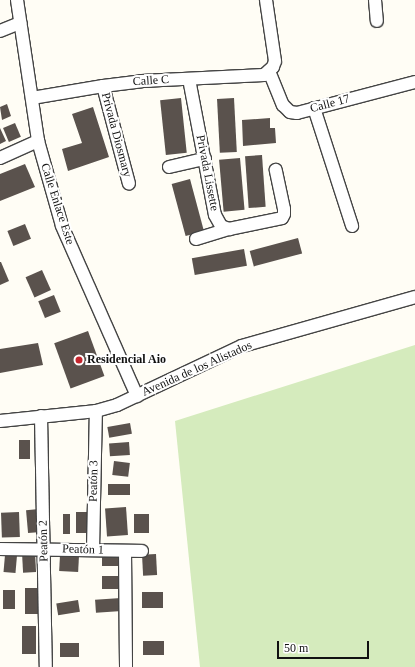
<!DOCTYPE html>
<meta charset="utf-8">
<style>
body{margin:0}
#map{position:relative;width:415px;height:667px;overflow:hidden;background:#fffdf5;font-family:Georgia,serif}
div>[style]{position:absolute}
[style*='--x']{left:calc(var(--x)*1px);top:calc(var(--y)*1px);width:calc(var(--w)*1px);rotate:calc(var(--a)*1deg)}
.green>*{inset:0;background:#d5ebbd}
.building>*{inset:0;background:#5a524d;transform-origin:0 0}
.roads{filter:drop-shadow(1px 0 #444) drop-shadow(-1px 0 #444) drop-shadow(0 1px #444) drop-shadow(0 -1px #444)}
.minor>*{height:12px;margin:-6px;padding:0 6px;transform-origin:6px;border-radius:6px;background:#fff}
.dots>*{width:11px;height:11px;translate:-50% -50%;box-sizing:border-box;border:2px solid #fff;border-radius:50%}
span{translate:-50% -50%;white-space:nowrap;text-align:center;line-height:1.15;-webkit-text-stroke:4px #fff;paint-order:stroke}
.street-label{font-size:12px;color:#111}
.poi-label{font-size:12px;color:#111;font-weight:700}
.left{translate:0 -50%;text-align:left}
.scale{position:absolute;left:277px;top:641px;width:92px;height:18px;box-sizing:border-box;border:2px solid #111;border-top:0;padding-left:5px;font-size:12px;line-height:14px;white-space:nowrap;color:#111;-webkit-text-stroke:3px #fff;paint-order:stroke}
</style>
<div id="map">
<div class="green">
<i style="clip-path:polygon(415px 345px,415px 667px,200px 667px,175px 421px)"></i>
</div>
<div class="building">
<i style="left:181px;top:98px;width:55px;height:21px;rotate:84deg"></i>
<i style="left:234px;top:98px;width:54px;height:17px;rotate:87deg"></i>
<i style="clip-path:polygon(7px 104px,11px 116px,2px 120px,0 107px)"></i>
<i style="clip-path:polygon(93px 107px,109px 157px,68px 171px,62px 149px,82px 143px,72px 114px)"></i>
<i style="clip-path:polygon(270px 118px,270px 128px,275px 128px,276px 143px,243px 146px,242px 120px)"></i>
<i style="left:15px;top:123px;width:15px;height:13px;rotate:67deg"></i>
<i style="clip-path:polygon(0 128px,6px 141px,0 144px)"></i>
<i style="left:262px;top:155px;width:52px;height:17px;rotate:86deg"></i>
<i style="left:240px;top:158px;width:52px;height:21px;rotate:85deg"></i>
<i style="clip-path:polygon(25px 164px,35px 187px,0 201px,0 174px)"></i>
<i style="left:190px;top:179px;width:54px;height:19px;rotate:75deg"></i>
<i style="left:25px;top:224px;width:16px;height:19px;rotate:68deg"></i>
<i style="left:298px;top:238px;width:16px;height:50px;rotate:75deg"></i>
<i style="left:244px;top:249px;width:17px;height:53px;rotate:80deg"></i>
<i style="clip-path:polygon(0 262px,1px 262px,9px 281px,0 285px)"></i>
<i style="left:42px;top:270px;width:22px;height:18px;rotate:66deg"></i>
<i style="left:54px;top:295px;width:18px;height:17px;rotate:68deg"></i>
<i style="left:88px;top:331px;width:48px;height:36px;rotate:70deg"></i>
<i style="clip-path:polygon(38px 343px,43px 365px,0 373px,0 349px)"></i>
<i style="left:130px;top:423px;width:11px;height:23px;rotate:80deg"></i>
<i style="left:19px;top:440px;width:11px;height:19px"></i>
<i style="left:129px;top:442px;width:13px;height:20px;rotate:86deg"></i>
<i style="left:114px;top:461px;width:16px;height:14px;rotate:7deg"></i>
<i style="left:108px;top:484px;width:22px;height:11px"></i>
<i style="left:126px;top:507px;width:28px;height:21px;rotate:86deg"></i>
<i style="left:39px;top:509px;width:23px;height:13px;rotate:85deg"></i>
<i style="left:19px;top:512px;width:25px;height:18px;rotate:88deg"></i>
<i style="left:76px;top:512px;width:12px;height:21px"></i>
<i style="left:63px;top:514px;width:7px;height:20px"></i>
<i style="left:134px;top:514px;width:15px;height:19px"></i>
<i style="left:35px;top:552px;width:20px;height:13px;rotate:87deg"></i>
<i style="left:102px;top:553px;width:20px;height:13px"></i>
<i style="left:156px;top:554px;width:21px;height:14px;rotate:87deg"></i>
<i style="left:5px;top:555px;width:12px;height:17px;rotate:5deg"></i>
<i style="left:60px;top:555px;width:19px;height:16px;rotate:3deg"></i>
<i style="left:102px;top:576px;width:18px;height:13px"></i>
<i style="left:25px;top:588px;width:13px;height:26px"></i>
<i style="left:3px;top:590px;width:12px;height:19px"></i>
<i style="left:142px;top:592px;width:21px;height:16px"></i>
<i style="left:121px;top:598px;width:13px;height:26px;rotate:86deg"></i>
<i style="left:78px;top:600px;width:12px;height:22px;rotate:81deg"></i>
<i style="left:22px;top:626px;width:14px;height:28px"></i>
<i style="left:143px;top:641px;width:21px;height:14px"></i>
<i style="left:60px;top:643px;width:19px;height:14px"></i>
</div>
<div class="roads">
<div class="minor">
<i style="--x:17;--y:0;--w:143;--a:81.5"></i>
<i style="--x:38;--y:141;--w:88;--a:74.2"></i>
<i style="--x:62;--y:226;--w:186;--a:66.2"></i>
<i style="--x:375;--y:0;--w:21;--a:85"></i>
<i style="--x:0;--y:31;--w:22;--a:-22"></i>
<i style="--x:269;--y:71;--w:37;--a:68"></i>
<i style="--x:283;--y:105;--w:10;--a:45"></i>
<i style="--x:290;--y:112;--w:7;--a:8"></i>
<i style="--x:297;--y:113;--w:122;--a:-14.7"></i>
<i style="--x:189;--y:79;--w:138;--a:79.2"></i>
<i style="--x:215;--y:215;--w:13;--a:61"></i>
<i style="--x:221;--y:226;--w:9;--a:21"></i>
<i style="--x:229;--y:229;--w:54;--a:-11.7"></i>
<i style="--x:282;--y:218;--w:4;--a:-63"></i>
<i style="--x:284;--y:214;--w:5;--a:-90"></i>
<i style="--x:284;--y:209;--w:40;--a:-102"></i>
<i style="--x:103;--y:86;--w:101;--a:75.1"></i>
<i style="--x:32;--y:98;--w:72;--a:-9.6"></i>
<i style="--x:103;--y:86;--w:39;--a:-7"></i>
<i style="--x:142;--y:81;--w:122;--a:-2.8"></i>
<i style="--x:264;--y:75;--w:12;--a:-42"></i>
<i style="--x:273;--y:67;--w:6;--a:-72"></i>
<i style="--x:275;--y:61;--w:62;--a:-98.4"></i>
<i style="--x:314;--y:108;--w:124;--a:72.1"></i>
<i style="--x:0;--y:158;--w:42;--a:-24.1"></i>
<i style="--x:169;--y:167;--w:37;--a:-13"></i>
<i style="--x:196;--y:239;--w:34;--a:-17"></i>
<i style="--x:41;--y:416;--w:251;--a:88.9"></i>
<i style="--x:0;--y:421;--w:97;--a:-5.9"></i>
<i style="--x:96;--y:411;--w:22;--a:-16"></i>
<i style="--x:117;--y:405;--w:138;--a:-25.3"></i>
<i style="--x:242;--y:346;--w:180;--a:-15.8"></i>
<i style="--x:0;--y:549;--w:142;--a:0.8"></i>
<i style="--x:93;--y:550;--w:139;--a:-88.8"></i>
<i style="--x:125;--y:551;--w:116;--a:89.5"></i>
</div>
</div>
<div class="dots">
<i style="left:79px;top:360px;background:#c4262e"></i>
</div>
<div class="street-label">
<span style="left:151px;top:81px;rotate:-4deg">Calle C</span>
<span style="left:330px;top:104px;rotate:-15deg">Calle 17</span>
<span style="left:116px;top:135px;rotate:75deg">Privada Diosmary</span>
<span style="left:207px;top:173px;rotate:79deg">Privada Lissette</span>
<span style="left:57px;top:204px;rotate:72deg">Calle Enlace Este</span>
<span style="left:197px;top:369px;rotate:-24deg">Avenida de los Alistados</span>
<span style="left:94px;top:481px;rotate:-89deg">Peatón 3</span>
<span style="left:44px;top:541px;rotate:-91deg">Peatón 2</span>
<span style="left:83px;top:550px;rotate:2deg">Peatón 1</span>
</div>
<div class="poi-label">
<span class="left" style="left:87px;top:360px">Residencial Aio</span>
</div>
<div class="scale">50 m</div>
</div>
